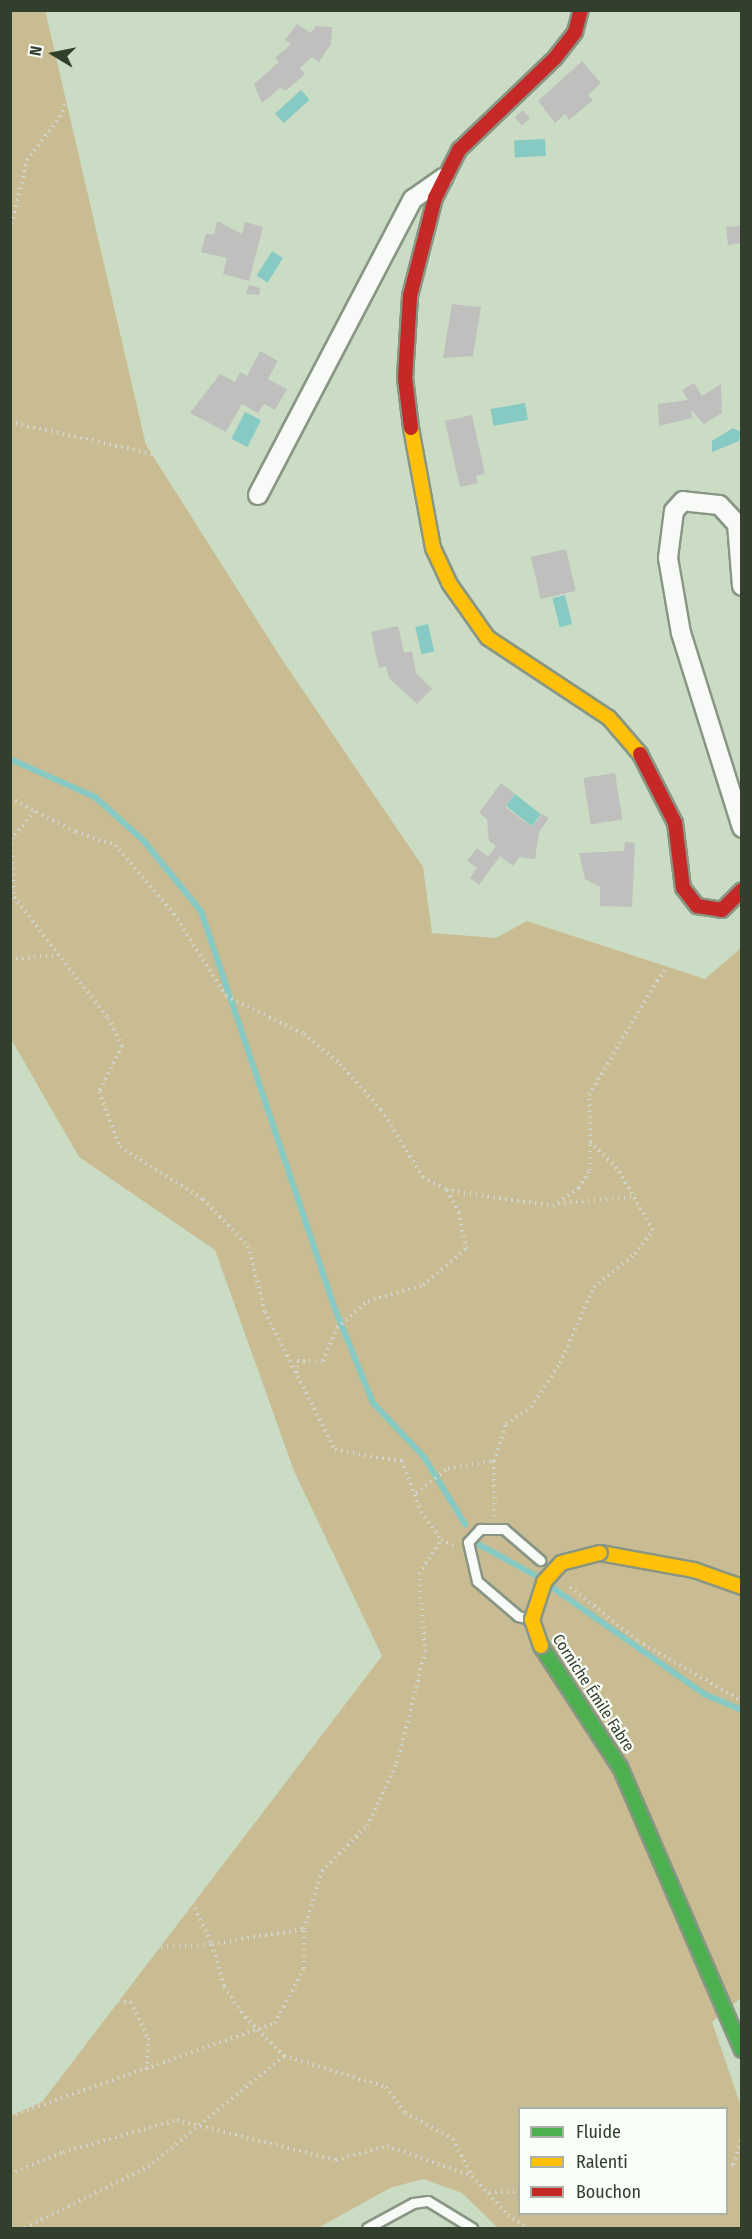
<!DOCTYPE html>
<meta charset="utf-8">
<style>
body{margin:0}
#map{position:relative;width:752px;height:2239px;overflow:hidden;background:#cbdcc4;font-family:"Fira Sans Condensed",sans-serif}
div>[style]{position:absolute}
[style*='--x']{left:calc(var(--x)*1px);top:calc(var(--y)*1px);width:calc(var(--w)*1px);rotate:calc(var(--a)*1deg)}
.forest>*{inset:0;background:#c9bc92}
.water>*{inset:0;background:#87cac4;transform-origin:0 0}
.stream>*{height:6px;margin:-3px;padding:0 3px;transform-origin:3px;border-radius:3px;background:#87cac4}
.building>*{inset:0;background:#bfbfbe;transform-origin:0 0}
.path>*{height:4px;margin-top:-2px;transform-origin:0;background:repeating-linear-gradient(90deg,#d1d6cf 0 1.5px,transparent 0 6px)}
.roads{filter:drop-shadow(2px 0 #899684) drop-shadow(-2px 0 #899684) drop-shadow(0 2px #899684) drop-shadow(0 -2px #899684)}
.lane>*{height:9px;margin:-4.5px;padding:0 4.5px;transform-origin:4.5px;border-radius:4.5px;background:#f7faf6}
.street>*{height:18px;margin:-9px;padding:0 9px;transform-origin:9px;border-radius:9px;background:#f7faf6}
.fast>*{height:14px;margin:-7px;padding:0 7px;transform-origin:7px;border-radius:7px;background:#4caf50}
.slow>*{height:14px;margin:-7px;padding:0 7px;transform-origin:7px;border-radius:7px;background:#ffc107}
.jam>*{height:14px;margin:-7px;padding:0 7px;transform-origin:7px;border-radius:7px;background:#c62828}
.bridges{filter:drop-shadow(2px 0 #899684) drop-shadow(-2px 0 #899684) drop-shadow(0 2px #899684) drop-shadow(0 -2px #899684)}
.slow-bridge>*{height:14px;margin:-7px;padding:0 7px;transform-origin:7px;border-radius:7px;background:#ffc107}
span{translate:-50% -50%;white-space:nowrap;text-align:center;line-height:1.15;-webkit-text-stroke:4.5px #fafef9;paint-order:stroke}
.street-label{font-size:16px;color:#323f2d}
.frame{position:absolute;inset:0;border:12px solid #323f2d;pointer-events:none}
.legend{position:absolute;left:518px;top:2107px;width:210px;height:108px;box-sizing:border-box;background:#fafef9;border:2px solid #aab2a7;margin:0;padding:8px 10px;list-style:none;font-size:18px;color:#323f2d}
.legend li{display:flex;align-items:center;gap:12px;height:30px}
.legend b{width:30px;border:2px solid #aab2a7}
.north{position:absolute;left:24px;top:24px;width:60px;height:60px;-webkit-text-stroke:4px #fafef9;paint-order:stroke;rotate:280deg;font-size:16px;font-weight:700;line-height:24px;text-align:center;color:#323f2d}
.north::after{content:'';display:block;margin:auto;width:21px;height:27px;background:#323f2d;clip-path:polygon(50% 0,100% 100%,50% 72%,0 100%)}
</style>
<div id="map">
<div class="forest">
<i style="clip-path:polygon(evenodd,45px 10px,146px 445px,279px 655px,423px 867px,432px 933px,496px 938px,527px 921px,705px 979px,741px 948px,742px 1997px,712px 2022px,741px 2106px,741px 2228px,498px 2228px,462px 2193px,423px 2179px,390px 2188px,318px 2228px,11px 2228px,10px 2116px,42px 2102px,382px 1656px,294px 1471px,215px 1250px,79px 1157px,11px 1039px,10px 11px,45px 10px,520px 2108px,726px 2108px,726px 2214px,520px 2214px,520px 2108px)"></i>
</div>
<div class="water">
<i style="left:301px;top:90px;width:13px;height:35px;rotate:48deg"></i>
<i style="left:545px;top:139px;width:17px;height:31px;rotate:87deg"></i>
<i style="left:272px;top:251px;width:13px;height:29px;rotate:32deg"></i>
<i style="left:525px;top:403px;width:17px;height:35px;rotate:80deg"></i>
<i style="left:245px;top:412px;width:18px;height:30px;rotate:27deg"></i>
<i style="clip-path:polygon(733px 428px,741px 432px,739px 441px,712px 452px,712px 441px)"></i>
<i style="left:565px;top:595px;width:30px;height:13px;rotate:76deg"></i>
<i style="left:428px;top:624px;width:28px;height:13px;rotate:77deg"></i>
<i style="left:515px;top:794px;width:33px;height:15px;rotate:38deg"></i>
</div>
<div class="stream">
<i style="--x:10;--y:759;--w:93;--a:24.1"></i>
<i style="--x:95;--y:797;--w:64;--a:41.9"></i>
<i style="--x:143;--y:840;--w:92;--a:50.8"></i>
<i style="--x:201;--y:911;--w:415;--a:71.4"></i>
<i style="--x:333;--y:1304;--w:107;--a:68"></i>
<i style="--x:373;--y:1403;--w:74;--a:46.6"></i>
<i style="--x:424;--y:1457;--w:79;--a:58.5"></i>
<i style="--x:478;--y:1544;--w:71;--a:28.7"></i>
<i style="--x:550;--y:1586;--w:188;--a:35"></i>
<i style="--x:704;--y:1694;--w:41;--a:22.8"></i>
</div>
<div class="building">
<i style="clip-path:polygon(297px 24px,311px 33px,316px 26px,332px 27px,331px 44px,319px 62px,312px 57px,300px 68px,305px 74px,296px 82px,285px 91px,281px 87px,262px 103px,254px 84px,279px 62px,275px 58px,291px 44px,285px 40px)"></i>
<i style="clip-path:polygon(582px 61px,601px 83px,588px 95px,593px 100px,569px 120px,565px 114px,555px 123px,538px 101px)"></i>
<i style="left:523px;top:110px;width:11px;height:11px;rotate:49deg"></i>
<i style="clip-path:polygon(741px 204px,741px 243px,728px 245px,726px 227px,740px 226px)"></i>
<i style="clip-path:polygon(217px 221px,242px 234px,245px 222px,263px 227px,249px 281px,223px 274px,227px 258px,201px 252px,206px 233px,214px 235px)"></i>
<i style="clip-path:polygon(249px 285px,260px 288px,259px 295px,246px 294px)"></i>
<i style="clip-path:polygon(452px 304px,481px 307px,473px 356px,443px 358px)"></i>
<i style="clip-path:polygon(260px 351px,278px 361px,268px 379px,287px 389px,275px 410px,264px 404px,258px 413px,242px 404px,226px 432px,190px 413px,220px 374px,235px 382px,240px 372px,247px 376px)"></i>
<i style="clip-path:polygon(694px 383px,702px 396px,721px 384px,722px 413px,704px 424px,691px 410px,692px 418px,659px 426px,658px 404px,688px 400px,682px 390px)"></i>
<i style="clip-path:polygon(472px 415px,485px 474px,476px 476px,478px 483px,460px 487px,445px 421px)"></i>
<i style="left:566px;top:549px;width:43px;height:36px;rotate:77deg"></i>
<i style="clip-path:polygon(398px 626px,404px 653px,412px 651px,416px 673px,432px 689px,417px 704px,389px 678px,386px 666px,379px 668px,371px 632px)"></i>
<i style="left:615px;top:773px;width:47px;height:32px;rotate:81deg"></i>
<i style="clip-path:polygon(501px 783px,515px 794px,505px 807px,532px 827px,542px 814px,549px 818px,539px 832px,535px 859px,519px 857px,513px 866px,500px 856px,479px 885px,470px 878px,477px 868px,467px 861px,477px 848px,488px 857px,496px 846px,489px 841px,487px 819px,479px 813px)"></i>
<i style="clip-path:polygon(625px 842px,635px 843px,632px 907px,600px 906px,600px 887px,585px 879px,579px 853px,624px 851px)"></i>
</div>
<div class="path">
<i style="--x:363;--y:10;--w:148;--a:35.4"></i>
<i style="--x:10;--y:230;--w:72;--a:-76.3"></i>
<i style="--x:27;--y:160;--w:54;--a:-52.5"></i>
<i style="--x:60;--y:117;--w:42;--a:-69"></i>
<i style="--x:75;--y:78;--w:36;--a:-82"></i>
<i style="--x:80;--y:42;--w:34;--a:-107"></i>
<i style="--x:10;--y:422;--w:169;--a:12.6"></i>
<i style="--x:175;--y:459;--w:72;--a:23"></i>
<i style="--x:10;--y:798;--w:74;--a:27.3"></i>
<i style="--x:76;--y:832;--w:41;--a:18.4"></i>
<i style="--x:115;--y:845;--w:91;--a:49.5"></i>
<i style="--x:174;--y:914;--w:97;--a:57.6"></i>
<i style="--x:226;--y:996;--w:87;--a:26"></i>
<i style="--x:304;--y:1034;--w:47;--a:39.8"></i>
<i style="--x:340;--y:1064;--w:62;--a:48.3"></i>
<i style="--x:381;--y:1110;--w:79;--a:57.9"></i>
<i style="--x:423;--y:1177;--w:26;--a:29"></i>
<i style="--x:446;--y:1190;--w:108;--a:8.5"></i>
<i style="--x:553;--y:1206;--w:32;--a:-35"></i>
<i style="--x:579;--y:1188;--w:21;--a:-59"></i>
<i style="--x:590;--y:1170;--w:28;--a:-90"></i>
<i style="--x:35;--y:811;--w:35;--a:130"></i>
<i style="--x:12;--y:838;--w:59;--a:88.1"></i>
<i style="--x:14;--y:897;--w:153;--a:52.2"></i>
<i style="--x:108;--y:1018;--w:31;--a:63"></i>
<i style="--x:122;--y:1046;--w:51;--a:116.6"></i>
<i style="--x:99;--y:1092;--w:59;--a:69.1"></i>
<i style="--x:120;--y:1147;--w:98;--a:32.1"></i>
<i style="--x:203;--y:1199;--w:65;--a:46.2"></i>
<i style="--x:248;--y:1246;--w:68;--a:75.6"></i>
<i style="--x:265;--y:1312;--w:155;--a:63.1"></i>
<i style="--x:335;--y:1450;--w:68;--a:9.3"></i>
<i style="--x:402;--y:1461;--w:54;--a:69.6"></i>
<i style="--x:421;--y:1512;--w:34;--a:54"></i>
<i style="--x:441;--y:1540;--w:15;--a:23"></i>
<i style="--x:10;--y:959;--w:45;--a:-5.1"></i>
<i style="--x:558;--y:1203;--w:76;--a:-4.5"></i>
<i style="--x:297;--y:1373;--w:12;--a:-90"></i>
<i style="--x:297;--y:1361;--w:26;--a:0"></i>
<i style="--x:323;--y:1361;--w:36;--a:-67"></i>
<i style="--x:337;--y:1328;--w:41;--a:-41.1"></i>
<i style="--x:368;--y:1301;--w:57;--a:-16.2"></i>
<i style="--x:423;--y:1285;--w:56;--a:-39.9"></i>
<i style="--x:466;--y:1249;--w:37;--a:-101"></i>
<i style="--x:459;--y:1213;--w:26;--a:-118"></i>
<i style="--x:494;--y:1461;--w:39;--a:-72"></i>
<i style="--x:506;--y:1424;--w:30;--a:-34"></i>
<i style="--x:531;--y:1407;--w:53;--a:-56.6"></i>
<i style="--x:560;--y:1363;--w:83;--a:-65.9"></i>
<i style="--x:594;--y:1287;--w:53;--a:-38.8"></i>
<i style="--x:635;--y:1254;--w:30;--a:-53"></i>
<i style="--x:653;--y:1230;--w:72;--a:-120.1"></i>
<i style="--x:617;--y:1168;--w:37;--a:-136"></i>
<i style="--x:590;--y:1142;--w:47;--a:-91.2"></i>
<i style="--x:589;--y:1095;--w:133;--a:-59.2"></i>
<i style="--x:657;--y:981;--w:65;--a:-53.1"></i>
<i style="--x:416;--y:1493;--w:41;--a:-38"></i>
<i style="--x:448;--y:1468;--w:47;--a:-8.7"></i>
<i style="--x:494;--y:1461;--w:55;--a:89"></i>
<i style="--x:570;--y:1587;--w:87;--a:38.5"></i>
<i style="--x:638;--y:1641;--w:120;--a:30"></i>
<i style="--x:10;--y:1699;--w:40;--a:7.1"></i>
<i style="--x:50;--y:1704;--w:48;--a:30.3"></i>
<i style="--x:91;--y:1728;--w:69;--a:59.7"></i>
<i style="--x:126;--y:1788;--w:25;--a:42"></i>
<i style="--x:145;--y:1805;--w:47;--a:73.9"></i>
<i style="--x:158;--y:1850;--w:51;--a:92.2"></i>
<i style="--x:156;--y:1901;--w:57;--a:122.9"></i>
<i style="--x:158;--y:1850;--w:39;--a:52"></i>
<i style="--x:182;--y:1881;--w:70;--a:64.5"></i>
<i style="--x:212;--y:1944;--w:45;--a:74.4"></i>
<i style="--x:224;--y:1987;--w:37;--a:55"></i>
<i style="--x:245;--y:2017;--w:55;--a:45"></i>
<i style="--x:284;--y:2056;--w:107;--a:16.9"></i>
<i style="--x:386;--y:2087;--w:32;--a:54"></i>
<i style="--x:405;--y:2113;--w:55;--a:28.4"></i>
<i style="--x:453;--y:2139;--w:42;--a:62.8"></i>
<i style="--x:10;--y:1914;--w:120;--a:16.9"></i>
<i style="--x:125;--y:1949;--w:87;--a:-3.3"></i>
<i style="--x:212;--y:1944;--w:93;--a:-9.3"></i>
<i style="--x:10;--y:2001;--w:121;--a:0.5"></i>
<i style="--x:131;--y:2002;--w:40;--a:65"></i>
<i style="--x:148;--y:2038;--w:33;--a:93"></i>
<i style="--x:10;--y:2116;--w:281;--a:-19.3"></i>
<i style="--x:275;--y:2023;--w:62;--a:-62.2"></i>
<i style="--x:304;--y:1968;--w:39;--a:-90"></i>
<i style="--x:304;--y:1929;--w:61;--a:-72.8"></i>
<i style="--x:322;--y:1871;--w:64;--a:-45"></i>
<i style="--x:367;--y:1826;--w:70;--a:-64.5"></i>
<i style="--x:397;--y:1763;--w:114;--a:-75.8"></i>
<i style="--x:425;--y:1652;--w:78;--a:-94.4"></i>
<i style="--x:419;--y:1574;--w:40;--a:-57.1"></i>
<i style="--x:726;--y:2168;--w:9;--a:-21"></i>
<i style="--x:734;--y:2165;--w:33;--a:-76"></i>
<i style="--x:10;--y:2174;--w:57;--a:-22.5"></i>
<i style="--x:63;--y:2152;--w:118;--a:-15.7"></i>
<i style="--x:177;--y:2120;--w:164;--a:14.1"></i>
<i style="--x:336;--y:2160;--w:53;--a:-15.4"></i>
<i style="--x:387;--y:2146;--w:90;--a:19.4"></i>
<i style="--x:472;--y:2176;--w:53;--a:47.3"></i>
<i style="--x:508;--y:2215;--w:24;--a:33"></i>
<i style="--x:489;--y:2192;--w:31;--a:-2"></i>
<i style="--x:25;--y:2228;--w:137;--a:-26.4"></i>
<i style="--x:148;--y:2167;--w:176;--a:-39.2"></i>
</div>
<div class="roads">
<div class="lane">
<i style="--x:529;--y:1619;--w:11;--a:-165"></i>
<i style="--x:518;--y:1616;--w:54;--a:-139.5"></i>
<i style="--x:477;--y:1581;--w:40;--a:-103"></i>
<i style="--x:468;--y:1542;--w:18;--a:-47"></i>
<i style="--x:480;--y:1529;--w:24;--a:0"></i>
<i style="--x:504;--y:1529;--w:48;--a:40.7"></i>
<i style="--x:367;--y:2228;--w:52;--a:-28.5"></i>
<i style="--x:413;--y:2203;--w:15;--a:-8"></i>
<i style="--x:428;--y:2201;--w:52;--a:31.5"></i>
</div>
<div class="street">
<i style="--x:258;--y:495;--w:334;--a:-62.4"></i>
<i style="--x:413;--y:199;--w:37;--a:-35"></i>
<i style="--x:742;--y:586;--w:62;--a:-94.6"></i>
<i style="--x:737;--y:524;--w:26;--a:-133"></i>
<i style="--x:719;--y:505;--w:36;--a:-174"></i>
<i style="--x:683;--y:501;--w:13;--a:132"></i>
<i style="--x:674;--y:511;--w:47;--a:97.3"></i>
<i style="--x:668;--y:558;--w:76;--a:80.2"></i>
<i style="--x:681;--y:633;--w:204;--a:72.6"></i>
</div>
<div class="fast">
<i style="--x:541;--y:1646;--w:145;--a:56.9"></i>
<i style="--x:620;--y:1767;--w:308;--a:66.7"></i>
</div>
<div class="slow">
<i style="--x:411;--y:428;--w:122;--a:79.6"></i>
<i style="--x:433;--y:548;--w:38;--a:65"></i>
<i style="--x:449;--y:583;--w:67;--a:54.7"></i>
<i style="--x:488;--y:638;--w:145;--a:33.5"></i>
<i style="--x:609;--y:718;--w:48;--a:49.3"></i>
<i style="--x:600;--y:1553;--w:96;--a:10.3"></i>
<i style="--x:694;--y:1570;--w:51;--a:19.5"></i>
</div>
<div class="jam">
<i style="--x:411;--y:428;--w:50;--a:-96.8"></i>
<i style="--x:405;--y:378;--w:82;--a:-86.5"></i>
<i style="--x:410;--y:296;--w:101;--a:-75.7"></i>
<i style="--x:435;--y:198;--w:54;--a:-63.4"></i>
<i style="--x:459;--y:150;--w:133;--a:-43.8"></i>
<i style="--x:555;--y:58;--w:33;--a:-52"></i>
<i style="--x:575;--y:32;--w:23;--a:-75"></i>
<i style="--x:640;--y:754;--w:77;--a:63.1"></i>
<i style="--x:675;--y:823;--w:65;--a:83"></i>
<i style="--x:683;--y:888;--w:23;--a:52"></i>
<i style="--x:697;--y:906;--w:25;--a:9"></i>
<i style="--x:722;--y:910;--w:28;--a:-45"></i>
</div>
</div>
<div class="bridges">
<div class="slow-bridge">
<i style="--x:541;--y:1646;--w:28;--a:-109"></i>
<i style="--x:532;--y:1620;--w:40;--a:-72"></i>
<i style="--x:544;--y:1582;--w:25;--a:-48"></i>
<i style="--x:561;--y:1563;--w:40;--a:-14.4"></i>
</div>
</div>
<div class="street-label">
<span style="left:593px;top:1693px;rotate:57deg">Corniche Émile Fabre</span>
</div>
<div class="frame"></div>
<ul class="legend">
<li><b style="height:8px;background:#4caf50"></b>Fluide</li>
<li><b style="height:8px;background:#ffc107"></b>Ralenti</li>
<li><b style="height:8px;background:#c62828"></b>Bouchon</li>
</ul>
<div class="north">N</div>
</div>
